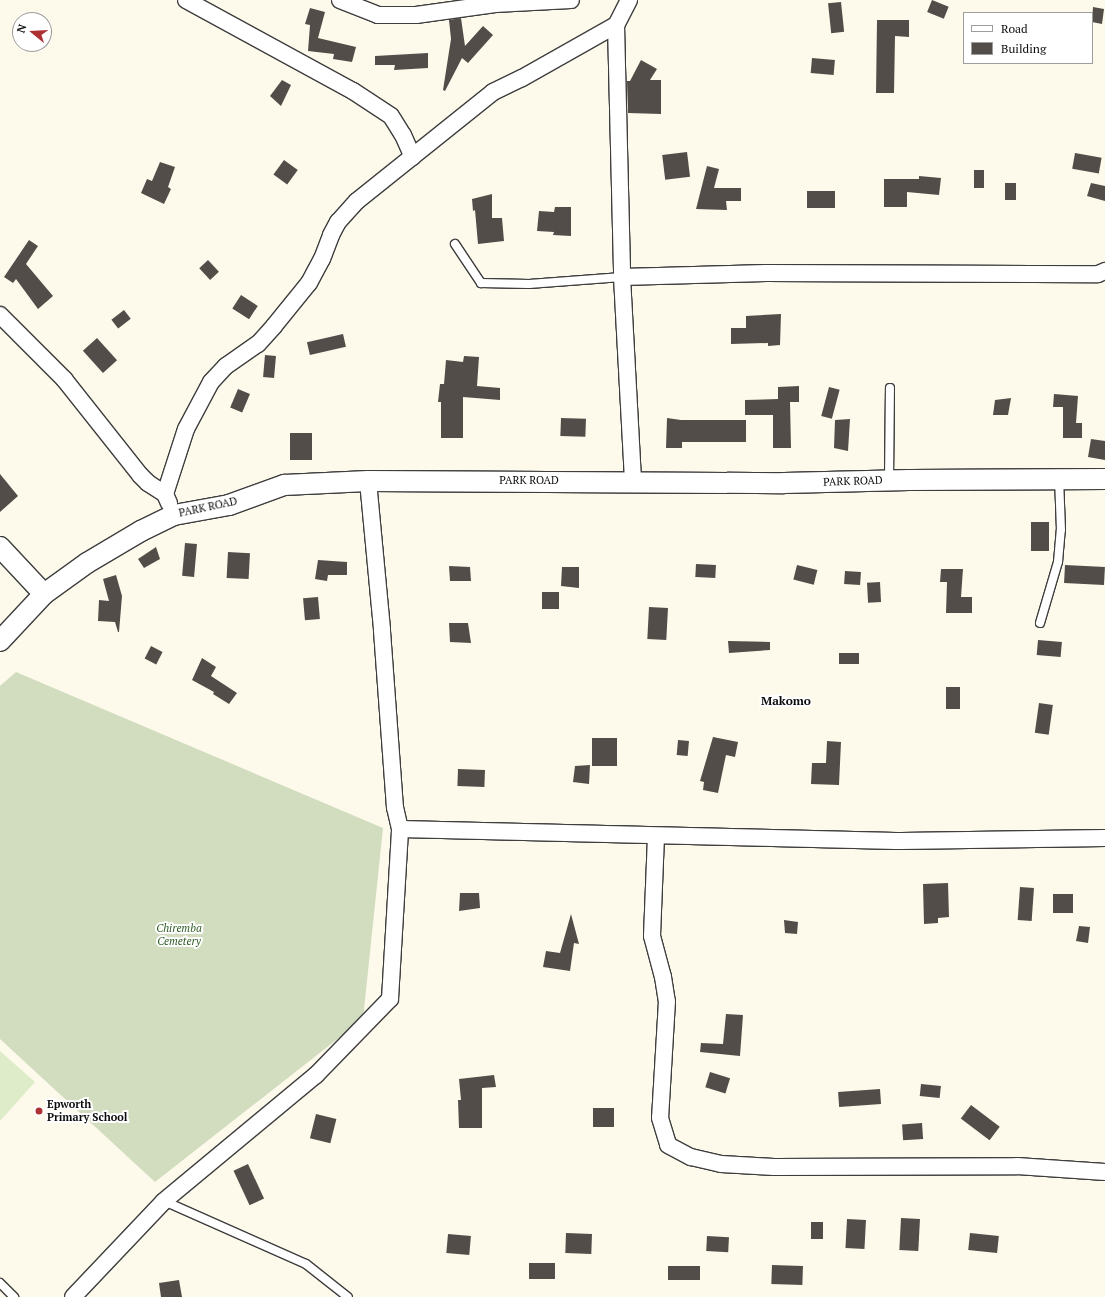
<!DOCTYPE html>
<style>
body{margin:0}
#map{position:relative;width:1105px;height:1297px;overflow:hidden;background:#fdfaeb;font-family:"PT Serif",serif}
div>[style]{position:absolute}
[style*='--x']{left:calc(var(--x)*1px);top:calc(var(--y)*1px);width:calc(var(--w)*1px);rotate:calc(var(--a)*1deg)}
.cemetery>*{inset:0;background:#d2dcbf}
.pitch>*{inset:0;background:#dfecca}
.building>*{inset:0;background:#534d49;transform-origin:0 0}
.roads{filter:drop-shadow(1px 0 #3e3e3e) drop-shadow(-1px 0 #3e3e3e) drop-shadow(0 1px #3e3e3e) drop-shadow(0 -1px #3e3e3e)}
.service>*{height:8px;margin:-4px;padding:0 4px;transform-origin:4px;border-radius:4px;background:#fff}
.minor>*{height:16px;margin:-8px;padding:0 8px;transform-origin:8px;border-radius:8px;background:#fff}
.tertiary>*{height:20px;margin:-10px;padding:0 10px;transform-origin:10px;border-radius:10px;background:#fff}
.dots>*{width:11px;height:11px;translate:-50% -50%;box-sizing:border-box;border:2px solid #fff;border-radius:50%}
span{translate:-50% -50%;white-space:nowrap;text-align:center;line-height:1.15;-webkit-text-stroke:4px #fff;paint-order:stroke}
.street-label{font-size:11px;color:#0b0b0b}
.park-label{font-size:11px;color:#2d5c23;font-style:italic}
.poi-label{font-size:11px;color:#0b0b0b;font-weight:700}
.left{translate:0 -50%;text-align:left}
.neighbourhood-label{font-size:12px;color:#0b0b0b;font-weight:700}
.legend{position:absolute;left:963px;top:12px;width:130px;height:52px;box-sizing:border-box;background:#fff;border:1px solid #9d9d9d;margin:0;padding:5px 7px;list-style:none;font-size:12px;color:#0b0b0b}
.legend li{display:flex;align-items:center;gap:8px;height:20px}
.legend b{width:20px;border:1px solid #9d9d9d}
.north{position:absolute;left:12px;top:12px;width:40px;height:40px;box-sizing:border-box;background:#fff;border:1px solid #9d9d9d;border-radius:50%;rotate:288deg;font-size:11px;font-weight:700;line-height:16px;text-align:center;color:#0b0b0b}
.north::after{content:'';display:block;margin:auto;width:14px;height:18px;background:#ad3133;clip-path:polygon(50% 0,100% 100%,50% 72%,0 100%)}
</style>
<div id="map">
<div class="cemetery">
<i style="clip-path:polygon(16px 672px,383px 828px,363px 1019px,155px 1182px,0 1039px,0 686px)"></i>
</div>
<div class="pitch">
<i style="clip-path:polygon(0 1051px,35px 1082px,0 1121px)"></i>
</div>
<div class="building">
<i style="left:932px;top:0;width:18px;height:13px;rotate:22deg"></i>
<i style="left:841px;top:2px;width:30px;height:13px;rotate:84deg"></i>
<i style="clip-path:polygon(1093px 7px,1104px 9px,1102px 24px,1092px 22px)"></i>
<i style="clip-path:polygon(310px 8px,325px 12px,318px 38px,356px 47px,352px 62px,333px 59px,334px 54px,308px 51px,310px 25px,305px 24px)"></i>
<i style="clip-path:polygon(461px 18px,465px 46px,483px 26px,493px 35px,468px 63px,462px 58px,445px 91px,443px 90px,451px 39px,449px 20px)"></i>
<i style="clip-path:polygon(877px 20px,909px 20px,909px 37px,895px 36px,894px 93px,876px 93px)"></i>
<i style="clip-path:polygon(428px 53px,428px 68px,394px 70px,395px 65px,375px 65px,375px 56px)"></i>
<i style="left:812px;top:58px;width:23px;height:15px;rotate:5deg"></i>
<i style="clip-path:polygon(641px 60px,657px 69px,650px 80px,661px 80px,661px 114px,628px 113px,627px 81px,630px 81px)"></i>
<i style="clip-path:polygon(282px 80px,291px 85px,281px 106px,270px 96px)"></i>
<i style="left:687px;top:152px;width:25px;height:25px;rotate:83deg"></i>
<i style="left:1075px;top:153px;width:27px;height:16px;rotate:10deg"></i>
<i style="left:284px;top:160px;width:17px;height:18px;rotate:36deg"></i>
<i style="clip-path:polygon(160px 162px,175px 167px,168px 187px,171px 189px,164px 204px,141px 193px,147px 179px,152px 181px)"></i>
<i style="clip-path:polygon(707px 166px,719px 169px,714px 188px,741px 188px,741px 201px,726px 201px,727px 210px,696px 209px)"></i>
<i style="left:974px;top:170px;width:10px;height:18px"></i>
<i style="clip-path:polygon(919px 176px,941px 178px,939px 195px,907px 192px,907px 207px,884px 207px,884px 179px,919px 179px)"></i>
<i style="left:1005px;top:183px;width:11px;height:17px"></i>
<i style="clip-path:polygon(1091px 183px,1105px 186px,1105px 201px,1087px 196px)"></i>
<i style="left:807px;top:191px;width:28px;height:17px"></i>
<i style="clip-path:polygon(492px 194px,492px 218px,502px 218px,504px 241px,478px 244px,475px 210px,473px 211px,472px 199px)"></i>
<i style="clip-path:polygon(555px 207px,571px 207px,571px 236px,553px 235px,554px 232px,537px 231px,539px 211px,554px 212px)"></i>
<i style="clip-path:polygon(29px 240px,38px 246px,26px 264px,53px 296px,38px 309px,16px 279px,13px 283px,4px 277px)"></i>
<i style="left:208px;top:260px;width:16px;height:12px;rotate:47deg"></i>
<i style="left:241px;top:295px;width:20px;height:16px;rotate:33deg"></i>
<i style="left:124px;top:310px;width:11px;height:16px;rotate:52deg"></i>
<i style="clip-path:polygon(781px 314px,780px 345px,768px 346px,768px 343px,731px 344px,731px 328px,746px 328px,746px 316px)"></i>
<i style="left:343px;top:334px;width:13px;height:37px;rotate:77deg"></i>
<i style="left:97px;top:338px;width:30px;height:19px;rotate:48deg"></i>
<i style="left:265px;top:355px;width:11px;height:22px;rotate:5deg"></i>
<i style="clip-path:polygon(464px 356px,479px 357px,477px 386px,500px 388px,500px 400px,463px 397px,463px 438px,441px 438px,441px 402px,438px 402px,440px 384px,444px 384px,446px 360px,463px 362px)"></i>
<i style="clip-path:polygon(799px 386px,799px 402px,790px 402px,791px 448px,773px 448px,773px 415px,745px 415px,745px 400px,778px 399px,778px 387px)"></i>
<i style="left:829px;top:387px;width:11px;height:30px;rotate:15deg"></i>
<i style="left:238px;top:389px;width:13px;height:20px;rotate:23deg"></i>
<i style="clip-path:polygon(1054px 394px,1078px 396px,1076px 423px,1082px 423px,1082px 438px,1063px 438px,1063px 407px,1053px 407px)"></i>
<i style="clip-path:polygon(1011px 398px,1008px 415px,993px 415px,995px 400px)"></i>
<i style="left:561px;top:418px;width:25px;height:18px;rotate:2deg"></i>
<i style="clip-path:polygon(667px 418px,681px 420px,746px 420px,746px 442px,682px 442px,682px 448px,666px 448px)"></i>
<i style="clip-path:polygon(850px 419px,848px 451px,834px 448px,835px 420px)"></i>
<i style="left:290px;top:433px;width:22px;height:27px"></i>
<i style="clip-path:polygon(1091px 439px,1105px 441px,1105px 460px,1088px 457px)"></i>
<i style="clip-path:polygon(0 474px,18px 496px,0 512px)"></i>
<i style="left:1031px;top:522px;width:18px;height:29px"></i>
<i style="left:185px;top:543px;width:12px;height:33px;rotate:5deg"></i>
<i style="clip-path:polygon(156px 547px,160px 559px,144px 568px,138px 559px)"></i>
<i style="left:228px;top:552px;width:22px;height:26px;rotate:3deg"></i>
<i style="clip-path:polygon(318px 560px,347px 562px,347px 575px,328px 575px,327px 581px,315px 579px)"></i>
<i style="left:696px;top:564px;width:20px;height:13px;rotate:3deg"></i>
<i style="left:797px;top:565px;width:21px;height:15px;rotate:14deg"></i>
<i style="left:1065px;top:565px;width:40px;height:18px;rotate:3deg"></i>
<i style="clip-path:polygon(449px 566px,470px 567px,471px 581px,450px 581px)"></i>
<i style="clip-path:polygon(562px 567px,579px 567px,579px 588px,561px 586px)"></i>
<i style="clip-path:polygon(941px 569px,963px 569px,961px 597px,972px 597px,972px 613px,946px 613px,947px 582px,940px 582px)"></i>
<i style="left:845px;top:571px;width:16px;height:13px;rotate:4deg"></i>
<i style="clip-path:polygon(116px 575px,122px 596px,119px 632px,118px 632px,115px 622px,98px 621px,99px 600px,109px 601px,103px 579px)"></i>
<i style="left:880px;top:582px;width:20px;height:13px;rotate:87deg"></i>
<i style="left:542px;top:592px;width:17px;height:17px"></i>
<i style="left:318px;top:597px;width:22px;height:15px;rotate:85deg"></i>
<i style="left:649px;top:607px;width:19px;height:32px;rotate:3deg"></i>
<i style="clip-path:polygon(449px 623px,468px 623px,471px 643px,450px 642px)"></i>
<i style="left:1038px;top:640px;width:24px;height:15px;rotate:5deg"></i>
<i style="clip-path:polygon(728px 641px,770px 642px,770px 650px,729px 653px)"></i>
<i style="left:151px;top:646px;width:13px;height:14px;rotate:27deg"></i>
<i style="left:859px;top:653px;width:11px;height:20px;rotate:90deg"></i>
<i style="clip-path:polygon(202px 658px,216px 667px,211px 676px,237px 693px,229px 704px,213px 694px,214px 692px,192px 680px)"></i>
<i style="left:946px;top:687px;width:14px;height:22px"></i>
<i style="left:1039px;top:703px;width:14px;height:30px;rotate:8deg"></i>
<i style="clip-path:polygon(713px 737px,738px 742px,735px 757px,726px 755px,718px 793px,703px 790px,704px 782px,700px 781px)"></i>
<i style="left:592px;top:738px;width:25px;height:28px"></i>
<i style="left:678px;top:740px;width:11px;height:15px;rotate:5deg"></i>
<i style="clip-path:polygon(827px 741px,841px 742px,839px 785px,811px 784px,812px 763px,826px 763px)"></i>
<i style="clip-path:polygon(590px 765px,589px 784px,573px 782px,575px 766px)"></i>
<i style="left:458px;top:769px;width:27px;height:17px;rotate:2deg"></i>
<i style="clip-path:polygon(948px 883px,949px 917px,938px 918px,938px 923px,924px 924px,923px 884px)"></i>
<i style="left:1020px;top:887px;width:14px;height:33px;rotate:4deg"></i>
<i style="clip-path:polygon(460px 893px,479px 893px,480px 908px,459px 911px)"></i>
<i style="left:1053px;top:894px;width:20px;height:19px"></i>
<i style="clip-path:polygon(571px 914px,579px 944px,574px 943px,570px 971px,543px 967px,546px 951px,560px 953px)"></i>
<i style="clip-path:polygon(784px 920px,798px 922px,797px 934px,785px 933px)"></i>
<i style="clip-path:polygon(1079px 926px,1090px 927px,1088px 943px,1076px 941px)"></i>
<i style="clip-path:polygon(726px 1014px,743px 1015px,740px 1056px,700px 1052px,701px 1043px,723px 1044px)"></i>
<i style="left:710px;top:1072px;width:21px;height:16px;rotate:17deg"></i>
<i style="clip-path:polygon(494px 1075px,496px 1087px,482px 1088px,482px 1128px,459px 1128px,458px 1100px,461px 1100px,459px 1079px)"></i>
<i style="left:921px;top:1084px;width:20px;height:12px;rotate:6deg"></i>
<i style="left:880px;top:1089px;width:15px;height:42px;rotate:86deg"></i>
<i style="left:971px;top:1105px;width:36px;height:17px;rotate:37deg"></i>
<i style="left:593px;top:1108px;width:21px;height:19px"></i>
<i style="left:316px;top:1114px;width:21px;height:25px;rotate:14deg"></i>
<i style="left:922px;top:1123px;width:16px;height:20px;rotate:86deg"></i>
<i style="left:248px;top:1164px;width:38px;height:16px;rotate:65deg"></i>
<i style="left:901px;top:1218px;width:19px;height:32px;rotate:3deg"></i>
<i style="left:847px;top:1219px;width:19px;height:29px;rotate:3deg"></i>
<i style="left:811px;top:1222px;width:12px;height:17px"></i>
<i style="left:566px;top:1233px;width:26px;height:20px;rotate:2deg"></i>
<i style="left:970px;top:1233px;width:29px;height:17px;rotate:6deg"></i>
<i style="left:448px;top:1234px;width:23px;height:19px;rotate:5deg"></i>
<i style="left:707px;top:1236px;width:22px;height:15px;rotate:3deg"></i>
<i style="left:529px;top:1263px;width:26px;height:16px"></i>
<i style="left:772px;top:1265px;width:31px;height:19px;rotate:2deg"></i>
<i style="left:668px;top:1266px;width:32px;height:14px"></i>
<i style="clip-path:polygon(179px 1280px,182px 1297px,161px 1297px,159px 1283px)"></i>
</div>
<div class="roads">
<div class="service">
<i style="--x:455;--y:244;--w:47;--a:56.3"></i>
<i style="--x:481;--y:283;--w:48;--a:1.2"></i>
<i style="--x:529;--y:284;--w:93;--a:-4.3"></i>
<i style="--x:889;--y:480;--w:92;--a:-89.4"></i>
<i style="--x:1040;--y:623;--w:64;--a:-73.6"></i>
<i style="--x:1058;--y:562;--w:32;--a:-85"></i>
<i style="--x:1061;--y:530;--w:51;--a:-92.2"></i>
<i style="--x:164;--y:1201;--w:155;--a:23.9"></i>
<i style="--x:306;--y:1264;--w:53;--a:38.2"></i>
<i style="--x:0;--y:1283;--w:20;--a:45"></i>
</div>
<div class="minor">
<i style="--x:186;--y:0;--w:190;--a:28.6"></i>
<i style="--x:353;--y:91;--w:45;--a:33.3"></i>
<i style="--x:391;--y:116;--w:22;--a:58"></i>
<i style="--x:403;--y:135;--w:24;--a:66"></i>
<i style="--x:340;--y:0;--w:41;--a:21.5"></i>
<i style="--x:378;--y:15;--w:38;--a:0"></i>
<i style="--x:416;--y:15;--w:80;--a:-7.9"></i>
<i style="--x:495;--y:4;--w:76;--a:-3"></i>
<i style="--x:629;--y:0;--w:28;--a:117"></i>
<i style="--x:616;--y:25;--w:252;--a:88.6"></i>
<i style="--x:622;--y:277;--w:204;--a:86.9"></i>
<i style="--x:622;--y:277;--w:144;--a:-1.6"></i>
<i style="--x:766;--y:273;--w:332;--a:0.2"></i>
<i style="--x:1098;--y:274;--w:8;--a:-23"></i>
<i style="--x:0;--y:315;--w:91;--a:45"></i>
<i style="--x:64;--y:379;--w:122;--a:51.6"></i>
<i style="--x:140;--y:475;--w:11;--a:45"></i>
<i style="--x:148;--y:483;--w:20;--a:33"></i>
<i style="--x:165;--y:494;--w:10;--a:66"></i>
<i style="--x:165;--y:494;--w:68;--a:-72.1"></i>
<i style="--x:186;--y:429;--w:53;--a:-62"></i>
<i style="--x:211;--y:382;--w:22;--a:-47"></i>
<i style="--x:226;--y:366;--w:39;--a:-35"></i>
<i style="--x:258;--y:344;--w:24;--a:-48"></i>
<i style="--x:274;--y:326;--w:55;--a:-50.9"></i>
<i style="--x:309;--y:283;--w:27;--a:-62"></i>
<i style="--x:322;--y:259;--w:26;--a:-69"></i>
<i style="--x:331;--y:235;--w:15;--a:-62"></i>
<i style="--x:338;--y:222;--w:28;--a:-48"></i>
<i style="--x:357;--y:201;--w:174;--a:-38.7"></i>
<i style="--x:493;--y:92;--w:32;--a:-26"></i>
<i style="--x:522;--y:78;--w:108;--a:-29.4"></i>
<i style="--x:400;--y:829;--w:496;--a:1.4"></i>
<i style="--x:896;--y:841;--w:209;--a:-0.8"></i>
<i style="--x:656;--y:836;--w:100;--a:92.3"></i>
<i style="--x:652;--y:936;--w:42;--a:75"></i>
<i style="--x:663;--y:977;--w:24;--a:81"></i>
<i style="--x:667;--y:1001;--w:117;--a:93.4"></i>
<i style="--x:660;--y:1118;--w:28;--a:73"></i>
<i style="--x:668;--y:1145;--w:26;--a:28"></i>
<i style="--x:691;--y:1157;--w:31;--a:13"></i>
<i style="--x:721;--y:1164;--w:53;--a:3.2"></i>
<i style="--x:774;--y:1167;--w:243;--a:-0.2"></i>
<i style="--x:1017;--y:1166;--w:88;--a:3.9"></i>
<i style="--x:73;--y:1297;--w:132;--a:-46.5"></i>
<i style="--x:164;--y:1201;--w:197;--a:-39.7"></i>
<i style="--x:316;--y:1075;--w:106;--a:-45.8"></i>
<i style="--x:390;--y:999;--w:170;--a:-86.6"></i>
<i style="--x:400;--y:829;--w:22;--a:-103"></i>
<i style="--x:395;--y:808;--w:179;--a:-94.2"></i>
<i style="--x:382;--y:629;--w:149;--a:-95.4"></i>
</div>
<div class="tertiary">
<i style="--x:0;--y:547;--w:64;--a:46.9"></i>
<i style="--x:0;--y:641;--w:64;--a:-46.9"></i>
<i style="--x:44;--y:594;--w:53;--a:-35.8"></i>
<i style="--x:87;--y:563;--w:63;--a:-30.7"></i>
<i style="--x:141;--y:531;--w:37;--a:-26"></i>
<i style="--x:174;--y:515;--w:56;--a:-10.3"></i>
<i style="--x:229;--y:505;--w:59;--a:-20"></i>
<i style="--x:284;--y:485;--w:84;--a:-2.7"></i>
<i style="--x:368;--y:481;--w:416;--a:0.3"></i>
<i style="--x:784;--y:483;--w:125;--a:-1.4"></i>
<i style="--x:909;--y:480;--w:196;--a:-0.3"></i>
</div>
</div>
<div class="dots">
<i style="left:39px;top:1111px;background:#ad3133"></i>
</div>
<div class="street-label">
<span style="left:529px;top:480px">PARK ROAD</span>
<span style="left:853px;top:481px;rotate:-2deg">PARK ROAD</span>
<span style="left:208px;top:507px;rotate:-12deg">PARK ROAD</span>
</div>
<div class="park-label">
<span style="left:179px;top:935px">Chiremba<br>Cemetery</span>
</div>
<div class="poi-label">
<span class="left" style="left:47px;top:1111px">Epworth<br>Primary School</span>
</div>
<div class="neighbourhood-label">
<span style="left:786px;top:701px">Makomo</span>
</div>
<ul class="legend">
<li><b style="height:5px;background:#fff"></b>Road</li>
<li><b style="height:11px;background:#534d49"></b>Building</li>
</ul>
<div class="north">N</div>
</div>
